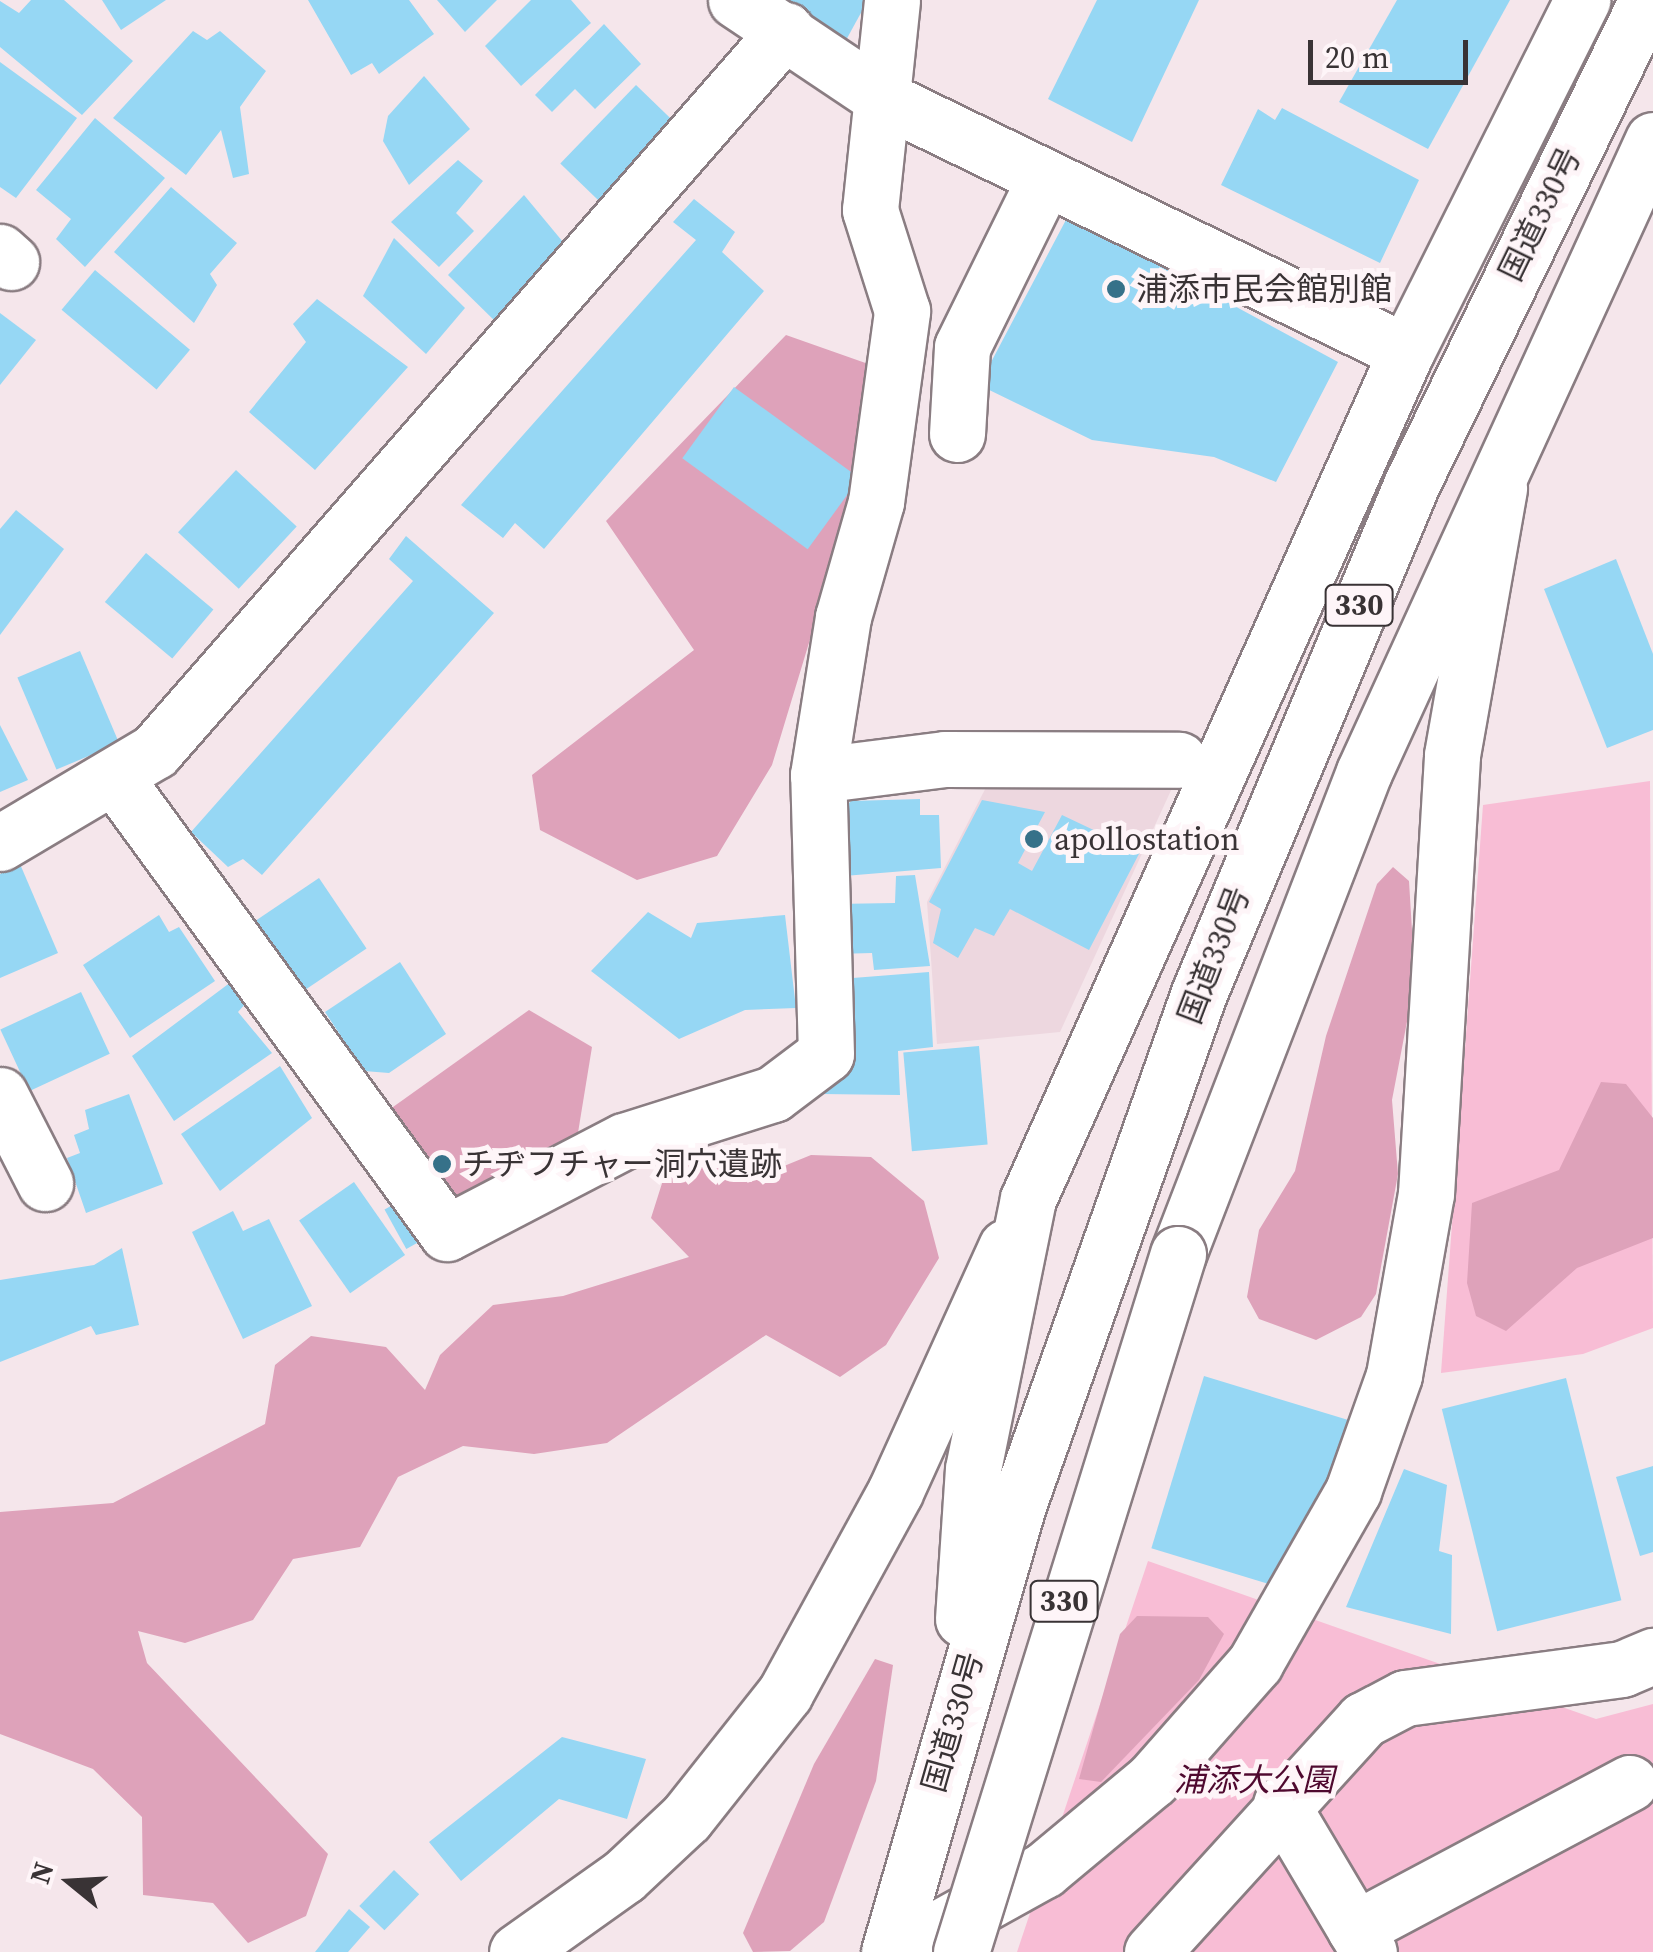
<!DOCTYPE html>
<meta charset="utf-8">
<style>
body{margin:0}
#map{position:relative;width:1653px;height:1952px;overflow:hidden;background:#f5e6eb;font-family:"Source Serif 4","Noto Sans JP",serif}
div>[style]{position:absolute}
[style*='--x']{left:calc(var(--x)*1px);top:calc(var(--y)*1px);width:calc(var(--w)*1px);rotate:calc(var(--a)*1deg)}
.built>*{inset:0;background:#edd7df}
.green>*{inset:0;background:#f8bdd5}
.forest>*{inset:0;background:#dea2ba}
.building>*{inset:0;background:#96d7f4;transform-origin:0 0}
.roads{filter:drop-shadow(2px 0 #8a7d82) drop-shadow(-2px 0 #8a7d82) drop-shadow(0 2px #8a7d82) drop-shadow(0 -2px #8a7d82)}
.minor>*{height:55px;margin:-27.5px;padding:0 27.5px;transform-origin:27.5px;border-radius:27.5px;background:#fff}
.major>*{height:55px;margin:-27.5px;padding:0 27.5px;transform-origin:27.5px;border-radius:27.5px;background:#fff}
.highway>*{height:55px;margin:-27.5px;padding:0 27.5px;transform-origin:27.5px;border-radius:27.5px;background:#fff}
.bridges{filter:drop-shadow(2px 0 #8a7d82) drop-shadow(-2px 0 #8a7d82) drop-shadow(0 2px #8a7d82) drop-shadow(0 -2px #8a7d82)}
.highway-bridge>*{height:55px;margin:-27.5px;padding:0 27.5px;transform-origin:27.5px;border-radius:27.5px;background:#fff}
.dots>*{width:28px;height:28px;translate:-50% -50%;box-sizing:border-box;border:5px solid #fef5f8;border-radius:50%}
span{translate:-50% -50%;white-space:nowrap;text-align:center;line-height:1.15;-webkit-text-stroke:10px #fef5f8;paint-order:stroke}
.shield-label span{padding:2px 8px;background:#fef5f8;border:2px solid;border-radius:8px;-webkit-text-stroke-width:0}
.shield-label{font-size:30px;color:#393335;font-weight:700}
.street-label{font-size:32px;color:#393335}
.poi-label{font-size:32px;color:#393335}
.left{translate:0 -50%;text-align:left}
.park-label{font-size:32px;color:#4f092f;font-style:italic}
.north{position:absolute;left:20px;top:1832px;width:100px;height:100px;-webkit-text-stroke:8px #fef5f8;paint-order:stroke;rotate:288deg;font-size:28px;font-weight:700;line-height:40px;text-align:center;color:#393335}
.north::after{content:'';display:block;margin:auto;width:35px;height:45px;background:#393335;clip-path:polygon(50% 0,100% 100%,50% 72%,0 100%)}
.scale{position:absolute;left:1308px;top:40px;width:160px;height:45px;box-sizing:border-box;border:5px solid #393335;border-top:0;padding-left:12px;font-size:30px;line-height:35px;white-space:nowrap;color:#393335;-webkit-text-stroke:8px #fef5f8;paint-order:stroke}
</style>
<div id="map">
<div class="built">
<i style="clip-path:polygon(997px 766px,1173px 786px,1060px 1032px,937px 1044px,927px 902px)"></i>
</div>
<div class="green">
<i style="clip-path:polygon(1650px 781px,1653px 1328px,1583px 1354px,1441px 1373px,1483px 805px)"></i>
<i style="clip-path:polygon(1148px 1561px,1596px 1719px,1653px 1704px,1653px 1952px,1017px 1952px)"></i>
</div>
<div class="forest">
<i style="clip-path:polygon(786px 335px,874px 366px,874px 428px,772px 765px,717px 856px,637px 880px,540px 830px,532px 775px,694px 650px,606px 521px)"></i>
<i style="clip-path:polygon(1393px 867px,1409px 881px,1415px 980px,1392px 1100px,1398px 1174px,1376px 1294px,1361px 1317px,1316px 1340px,1259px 1319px,1247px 1297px,1259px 1230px,1295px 1171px,1326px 1036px,1377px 884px)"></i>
<i style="clip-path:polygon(529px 1010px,592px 1047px,575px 1151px,451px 1213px,379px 1117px)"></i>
<i style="clip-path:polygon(1601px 1082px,1626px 1084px,1653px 1118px,1653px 1238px,1577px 1268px,1506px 1331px,1476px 1316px,1467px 1283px,1472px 1203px,1559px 1170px)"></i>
<i style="clip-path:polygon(700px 1144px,762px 1175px,811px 1155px,871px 1157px,924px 1201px,939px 1258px,886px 1345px,840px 1377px,766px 1335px,607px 1443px,534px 1454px,463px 1446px,398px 1477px,360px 1547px,293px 1559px,253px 1620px,185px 1643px,138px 1631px,147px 1663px,328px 1854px,306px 1916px,248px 1943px,213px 1903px,143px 1895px,142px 1817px,93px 1769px,0 1734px,0 1512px,113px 1503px,265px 1424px,275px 1365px,311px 1336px,386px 1347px,425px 1390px,440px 1355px,493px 1305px,563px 1296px,689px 1257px,651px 1218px,664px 1177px)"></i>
<i style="clip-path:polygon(1137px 1616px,1208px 1617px,1224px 1634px,1199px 1680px,1101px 1782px,1079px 1779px,1120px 1634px)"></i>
<i style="clip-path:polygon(875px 1659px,893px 1665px,876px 1781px,824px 1922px,790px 1951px,753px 1952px,743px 1933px,814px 1764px)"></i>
</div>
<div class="building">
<i style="clip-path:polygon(31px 0,64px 0,133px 61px,82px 115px,0 47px,0 1px,19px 13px)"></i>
<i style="clip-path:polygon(102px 0,166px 0,121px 30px)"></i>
<i style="clip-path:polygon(308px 0,409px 0,434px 34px,379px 74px,372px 63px,351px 75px)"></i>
<i style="clip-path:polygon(437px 0,497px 0,465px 32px)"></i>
<i style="clip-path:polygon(531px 0,571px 0,591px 23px,521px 86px,485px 46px)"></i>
<i style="clip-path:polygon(768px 0,868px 0,845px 42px)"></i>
<i style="clip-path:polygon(1097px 0,1199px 0,1132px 142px,1048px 99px)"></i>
<i style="clip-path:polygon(1397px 0,1510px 0,1428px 149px,1339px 102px)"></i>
<i style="clip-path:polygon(604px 24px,641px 64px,595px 109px,575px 89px,552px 112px,535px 95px)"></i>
<i style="clip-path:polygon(193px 31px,207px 40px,220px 31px,266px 71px,240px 107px,249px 174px,233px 178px,221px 130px,186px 175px,113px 118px)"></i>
<i style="clip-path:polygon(0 62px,77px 118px,16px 198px,0 187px)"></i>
<i style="clip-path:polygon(424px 76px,470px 129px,409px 185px,383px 141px,388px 116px)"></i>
<i style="left:636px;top:85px;width:59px;height:109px;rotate:44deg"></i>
<i style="clip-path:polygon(1282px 108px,1419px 180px,1380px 263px,1221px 185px,1258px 109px,1275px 120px)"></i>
<i style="clip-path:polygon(95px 118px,165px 178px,85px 267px,56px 239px,71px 219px,36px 190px)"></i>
<i style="clip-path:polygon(458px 160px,483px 181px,456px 213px,474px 231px,439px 267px,391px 222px)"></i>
<i style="clip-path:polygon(171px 187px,237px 243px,210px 274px,217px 285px,194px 323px,114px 252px)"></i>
<i style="clip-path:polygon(524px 195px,563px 242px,560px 263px,501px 327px,448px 275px)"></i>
<i style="clip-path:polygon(694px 199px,735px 232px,722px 252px,764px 291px,544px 549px,515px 523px,503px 538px,461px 505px,696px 240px,673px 222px)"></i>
<i style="clip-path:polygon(1068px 216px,1338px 362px,1276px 482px,1214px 457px,1092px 440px,979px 385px)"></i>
<i style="clip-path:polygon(394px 238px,465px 308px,426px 354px,363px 296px)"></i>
<i style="left:95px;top:270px;width:124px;height:52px;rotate:40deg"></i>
<i style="clip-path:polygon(317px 299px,408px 367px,315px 470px,249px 412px,306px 342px,293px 324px)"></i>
<i style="clip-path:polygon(0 313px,36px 340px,0 385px)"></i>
<i style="left:734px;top:387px;width:155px;height:88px;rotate:36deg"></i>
<i style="left:236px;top:470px;width:83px;height:85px;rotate:43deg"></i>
<i style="clip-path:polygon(16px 510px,64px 549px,0 635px,0 529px)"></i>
<i style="clip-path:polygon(406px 536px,494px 613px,262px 875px,243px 859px,228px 867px,191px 832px,413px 581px,389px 559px)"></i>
<i style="left:146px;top:553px;width:88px;height:64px;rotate:40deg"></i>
<i style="clip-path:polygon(1616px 559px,1653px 654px,1653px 730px,1607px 748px,1544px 589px)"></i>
<i style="left:80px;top:651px;width:100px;height:68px;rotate:67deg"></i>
<i style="clip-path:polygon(0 725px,28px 780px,0 792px)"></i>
<i style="clip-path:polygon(920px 799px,920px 815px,939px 815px,941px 868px,832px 877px,831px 822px,851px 801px)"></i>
<i style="clip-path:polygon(982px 800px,1045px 812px,1018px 863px,1032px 871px,1062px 815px,1140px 852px,1089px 950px,1010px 909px,994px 936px,975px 928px,958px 958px,933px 943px,941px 909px,929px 902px)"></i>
<i style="clip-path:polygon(20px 864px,58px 953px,0 978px,0 874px)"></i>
<i style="clip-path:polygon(915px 875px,930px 966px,874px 970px,872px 953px,836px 954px,835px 904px,895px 903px,896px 876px)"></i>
<i style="left:319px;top:878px;width:85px;height:77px;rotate:56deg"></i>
<i style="clip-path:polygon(648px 912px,691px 938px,697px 923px,785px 915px,796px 1008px,745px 1010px,679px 1039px,591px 971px)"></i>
<i style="clip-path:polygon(159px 915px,169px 932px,179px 927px,215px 981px,130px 1038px,83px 965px)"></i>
<i style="clip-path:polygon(400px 962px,446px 1034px,389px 1073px,364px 1071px,325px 1012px)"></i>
<i style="clip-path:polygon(929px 972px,933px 1047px,898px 1051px,900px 1095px,822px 1094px,816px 1076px,840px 979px)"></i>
<i style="clip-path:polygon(231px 982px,246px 1003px,238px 1012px,272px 1053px,174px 1121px,132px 1056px)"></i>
<i style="left:81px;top:992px;width:68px;height:89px;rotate:65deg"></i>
<i style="left:979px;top:1046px;width:99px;height:76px;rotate:85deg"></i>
<i style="clip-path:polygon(280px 1066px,312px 1118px,220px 1191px,181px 1134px)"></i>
<i style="clip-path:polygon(129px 1094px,163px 1184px,86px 1213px,67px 1158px,80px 1153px,74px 1135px,89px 1129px,85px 1110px)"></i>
<i style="left:354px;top:1182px;width:89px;height:67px;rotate:55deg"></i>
<i style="left:409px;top:1196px;width:45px;height:28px;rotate:61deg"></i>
<i style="clip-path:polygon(233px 1211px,243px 1231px,269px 1219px,312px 1306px,243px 1339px,192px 1232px)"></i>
<i style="clip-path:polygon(122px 1248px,139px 1325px,96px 1335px,91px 1326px,0 1362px,0 1280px,94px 1265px)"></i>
<i style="left:1204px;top:1376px;width:150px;height:180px;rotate:17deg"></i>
<i style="left:1566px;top:1378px;width:229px;height:128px;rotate:76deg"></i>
<i style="clip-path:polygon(1653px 1466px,1653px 1552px,1640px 1556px,1616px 1477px)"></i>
<i style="clip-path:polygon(1404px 1469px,1447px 1485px,1439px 1551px,1452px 1555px,1451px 1634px,1346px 1607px)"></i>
<i style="clip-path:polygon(562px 1737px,646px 1759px,627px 1819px,559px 1799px,461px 1881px,429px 1842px)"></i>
<i style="left:394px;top:1870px;width:35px;height:50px;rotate:44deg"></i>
<i style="clip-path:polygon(349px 1909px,370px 1927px,348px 1952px,315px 1952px)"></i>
</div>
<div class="roads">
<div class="minor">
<i style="--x:736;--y:0;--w:178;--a:33.8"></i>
<i style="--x:884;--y:99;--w:580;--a:25.86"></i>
<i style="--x:0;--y:252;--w:15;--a:42"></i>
<i style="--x:957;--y:434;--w:87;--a:-86.7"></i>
<i style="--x:962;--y:347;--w:188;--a:-63.8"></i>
<i style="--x:818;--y:775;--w:128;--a:-7.2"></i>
<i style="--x:945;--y:759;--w:234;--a:0.2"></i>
<i style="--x:115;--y:778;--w:563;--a:53.88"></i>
<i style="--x:447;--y:1233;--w:199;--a:-27.5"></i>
<i style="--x:624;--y:1141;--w:156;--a:-17.5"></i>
<i style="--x:773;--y:1094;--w:66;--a:-37"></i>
<i style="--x:826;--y:1054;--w:279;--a:-91.6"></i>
<i style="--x:818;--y:775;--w:160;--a:-81"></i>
<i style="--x:843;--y:617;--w:120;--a:-74"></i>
<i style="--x:876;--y:502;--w:193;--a:-82.2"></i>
<i style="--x:902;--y:311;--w:106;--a:-107.6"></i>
<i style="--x:870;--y:210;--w:211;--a:-84"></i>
<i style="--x:0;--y:843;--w:180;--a:-30.7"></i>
<i style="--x:155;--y:751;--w:958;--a:-48.81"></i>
<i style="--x:0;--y:1095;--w:99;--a:62.9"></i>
<i style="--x:1281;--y:1804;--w:172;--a:59.3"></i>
<i style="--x:1355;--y:1929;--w:311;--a:-28"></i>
<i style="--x:1152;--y:1952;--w:314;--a:-47.7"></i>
<i style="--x:1363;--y:1720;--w:47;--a:-27.6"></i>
<i style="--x:1405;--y:1698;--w:219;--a:-7.6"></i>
<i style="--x:1622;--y:1669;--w:34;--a:-23"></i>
</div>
<div class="major">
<i style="--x:517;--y:1952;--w:131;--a:-35.4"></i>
<i style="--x:624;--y:1876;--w:85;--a:-43.1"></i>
<i style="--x:686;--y:1818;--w:159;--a:-51.6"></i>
<i style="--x:785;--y:1693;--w:229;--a:-61.3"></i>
<i style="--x:895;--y:1492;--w:269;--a:-65.6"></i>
<i style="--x:896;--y:1952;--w:169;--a:-29"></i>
<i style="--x:1044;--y:1870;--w:141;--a:-39.8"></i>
<i style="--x:1152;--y:1780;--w:156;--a:-48.6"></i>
<i style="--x:1255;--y:1663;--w:198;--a:-60.3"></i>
<i style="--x:1353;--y:1491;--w:123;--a:-70.5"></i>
<i style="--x:1394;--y:1375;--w:184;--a:-80"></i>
<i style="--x:1426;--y:1194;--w:440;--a:-86.6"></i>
<i style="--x:1452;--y:755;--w:271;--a:-80"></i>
</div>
<div class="highway">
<i style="--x:1178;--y:1254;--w:517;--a:-68.9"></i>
<i style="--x:1364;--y:772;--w:695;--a:-65.43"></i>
<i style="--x:963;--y:1619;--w:150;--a:-86.2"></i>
<i style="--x:973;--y:1469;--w:276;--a:-78.5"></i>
<i style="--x:1028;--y:1199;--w:928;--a:-65.95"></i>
<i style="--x:1406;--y:352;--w:394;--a:-63.4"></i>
<i style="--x:889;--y:1952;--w:462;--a:-73.9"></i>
<i style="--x:1017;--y:1508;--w:546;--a:-70.54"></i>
<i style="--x:1199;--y:993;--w:553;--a:-67.33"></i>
<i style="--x:1412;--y:483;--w:537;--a:-64.06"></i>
</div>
</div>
<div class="bridges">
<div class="highway-bridge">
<i style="--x:961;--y:1952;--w:731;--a:-72.73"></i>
</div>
</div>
<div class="dots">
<i style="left:1116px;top:289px;background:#367189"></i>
<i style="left:1034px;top:839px;background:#367189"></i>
<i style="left:442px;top:1164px;background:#367189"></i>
</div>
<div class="shield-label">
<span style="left:1359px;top:605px">330</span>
<span style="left:1064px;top:1601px">330</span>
</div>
<div class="street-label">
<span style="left:1540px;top:214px;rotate:-64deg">国道330号</span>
<span style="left:1214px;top:955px;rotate:-69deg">国道330号</span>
<span style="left:953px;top:1722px;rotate:-74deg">国道330号</span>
</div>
<div class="poi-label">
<span class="left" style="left:1136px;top:289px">浦添市民会館別館</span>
<span class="left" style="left:1054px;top:839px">apollostation</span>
<span class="left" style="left:462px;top:1164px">チヂフチャー洞穴遺跡</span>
</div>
<div class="park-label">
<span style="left:1254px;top:1780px">浦添大公園</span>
</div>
<div class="north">N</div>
<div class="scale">20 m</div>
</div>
